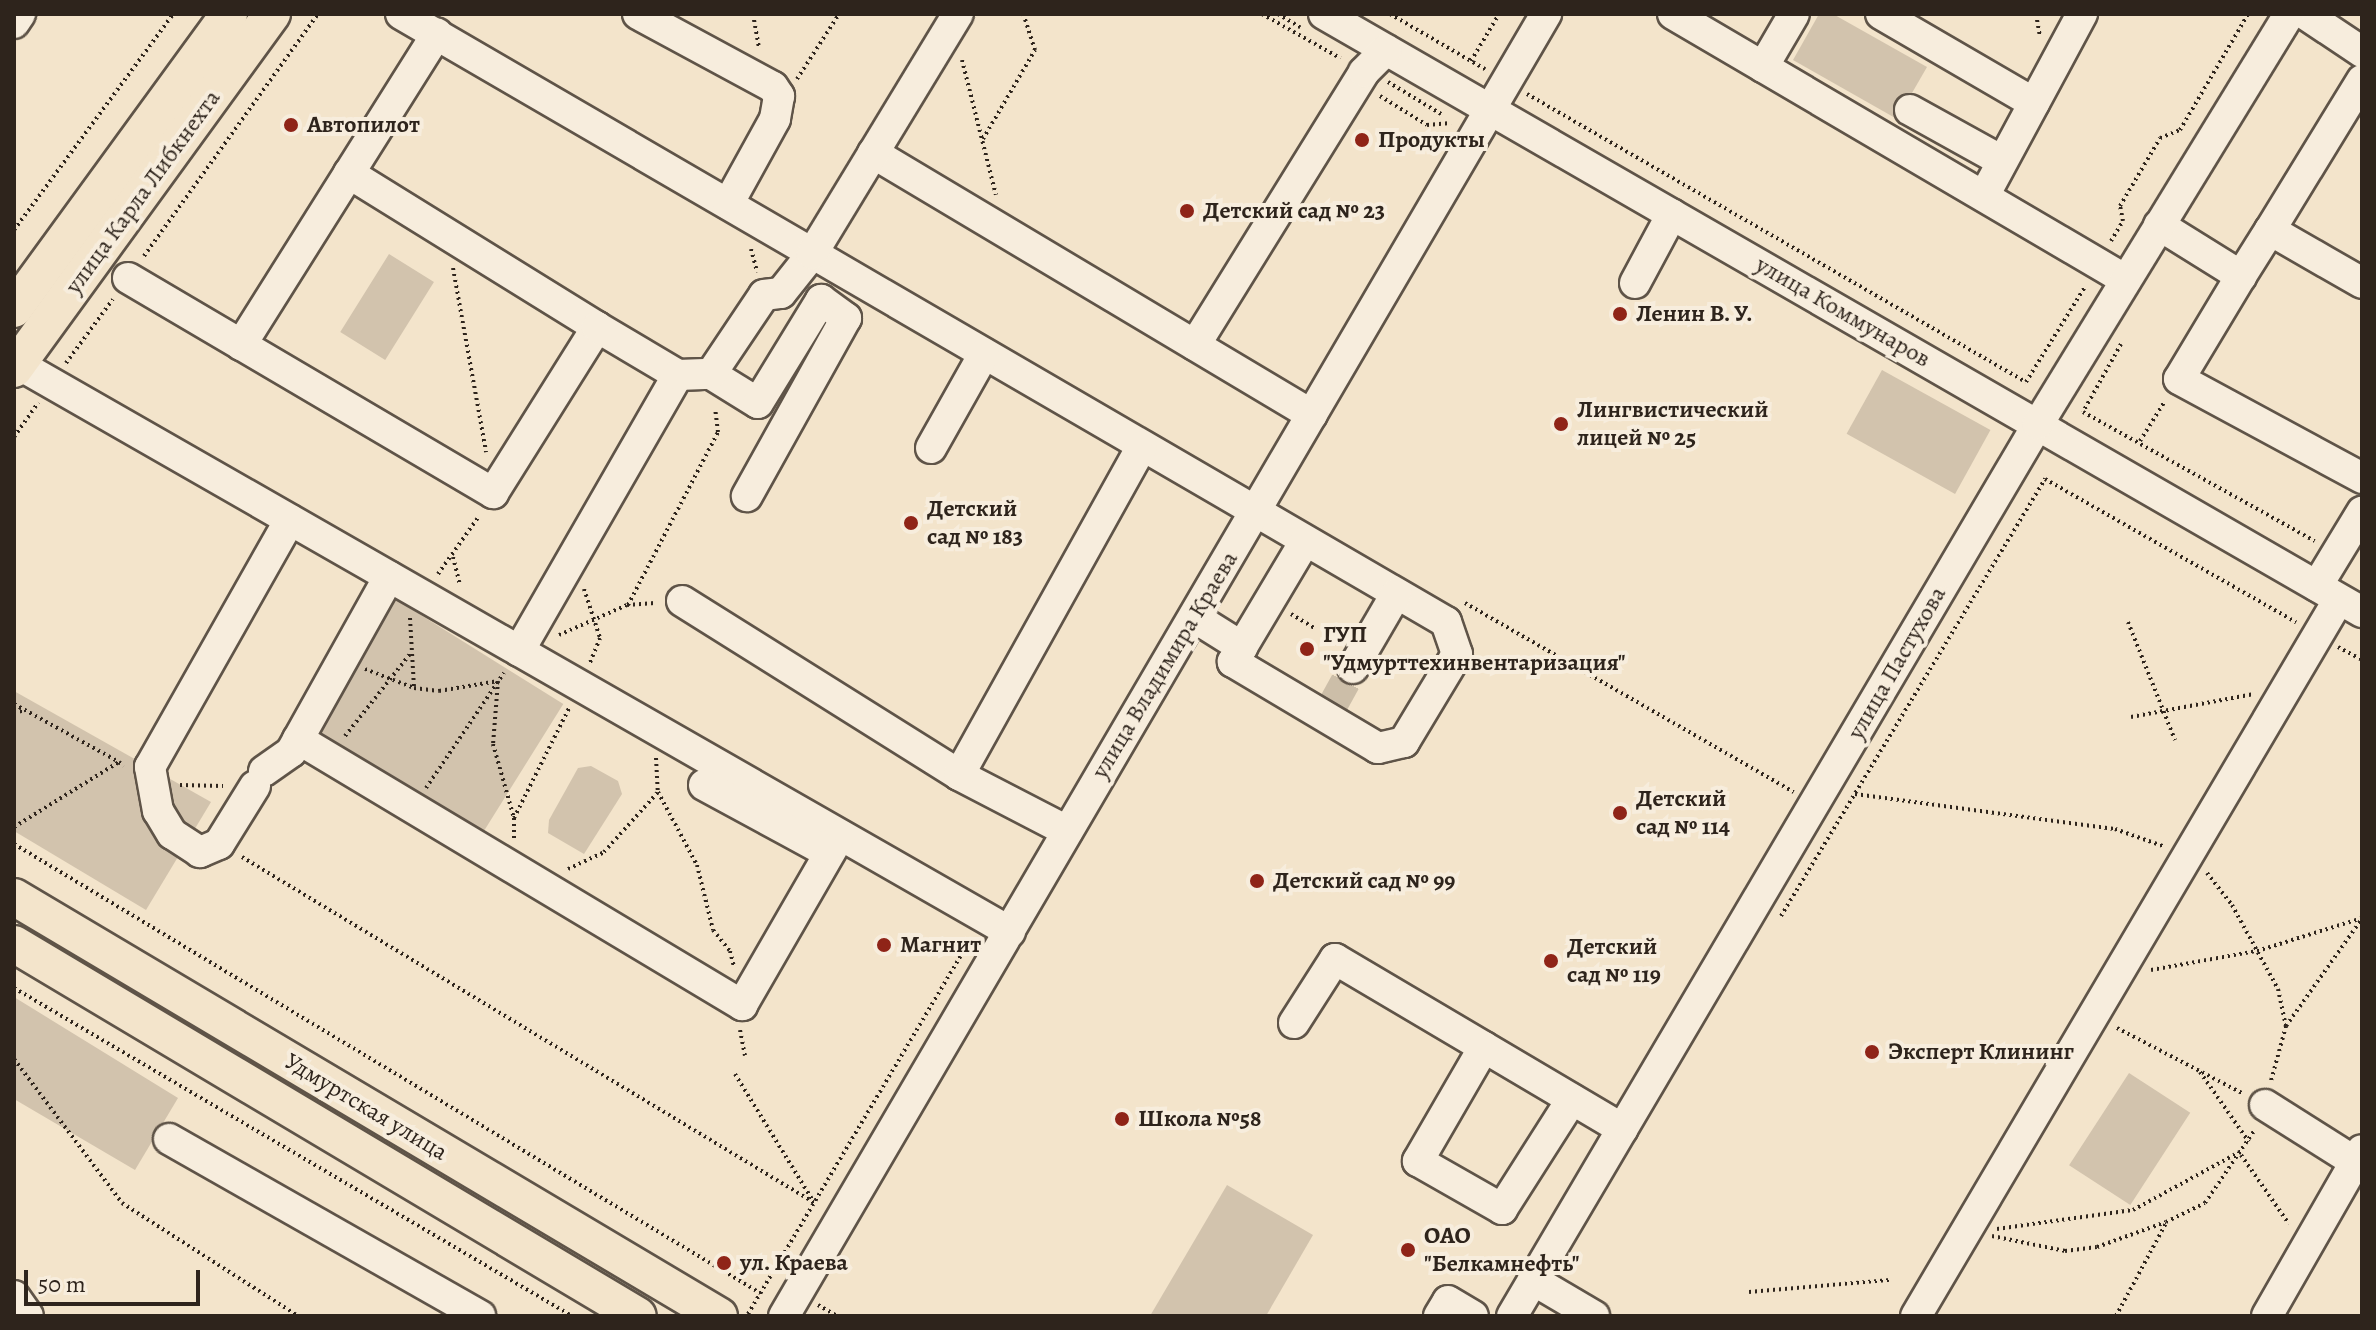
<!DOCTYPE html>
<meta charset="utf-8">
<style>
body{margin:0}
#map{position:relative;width:2376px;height:1330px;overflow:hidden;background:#f3e4cb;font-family:Alegreya,serif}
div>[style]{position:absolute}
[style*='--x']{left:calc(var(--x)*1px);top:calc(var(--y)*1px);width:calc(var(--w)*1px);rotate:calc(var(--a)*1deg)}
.green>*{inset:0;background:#d2c3ad;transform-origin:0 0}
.minor-tunnel>*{height:30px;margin-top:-15px;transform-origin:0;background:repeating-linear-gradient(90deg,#ccbea8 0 30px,transparent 0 45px)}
.path>*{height:4px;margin-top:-2px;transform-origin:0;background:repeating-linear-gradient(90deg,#2e241c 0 2px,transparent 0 6px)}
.roads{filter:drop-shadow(2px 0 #5f5448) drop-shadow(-2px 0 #5f5448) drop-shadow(0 2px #5f5448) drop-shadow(0 -2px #5f5448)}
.minor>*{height:30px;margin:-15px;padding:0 15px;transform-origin:15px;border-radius:15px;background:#f7eddd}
.major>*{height:36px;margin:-18px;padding:0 18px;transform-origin:18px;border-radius:18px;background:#f3e4cb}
.dots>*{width:22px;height:22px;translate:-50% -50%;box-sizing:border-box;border:4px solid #f7eddd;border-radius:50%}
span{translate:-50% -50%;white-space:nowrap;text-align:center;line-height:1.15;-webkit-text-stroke:8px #f7eddd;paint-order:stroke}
.poi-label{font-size:24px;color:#2e241c;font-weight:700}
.left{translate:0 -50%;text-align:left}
.street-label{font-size:24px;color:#2e241c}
.frame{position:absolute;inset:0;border:16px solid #2e241c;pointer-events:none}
.scale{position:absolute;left:24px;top:1270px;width:176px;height:36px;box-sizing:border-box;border:4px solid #2e241c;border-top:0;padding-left:10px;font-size:24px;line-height:28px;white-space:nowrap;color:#2e241c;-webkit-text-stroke:6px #f7eddd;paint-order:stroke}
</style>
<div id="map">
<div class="green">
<i style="clip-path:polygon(1819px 14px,1833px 14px,1927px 67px,1897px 119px,1793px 60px)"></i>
<i style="left:389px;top:254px;width:53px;height:92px;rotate:32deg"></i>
<i style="left:1882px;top:370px;width:124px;height:73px;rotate:29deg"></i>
<i style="left:392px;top:597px;width:202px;height:156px;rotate:32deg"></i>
<i style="clip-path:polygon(14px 691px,211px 802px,146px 910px,14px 831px)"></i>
<i style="clip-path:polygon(591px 766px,618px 781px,622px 794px,584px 854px,548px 833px,549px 820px,578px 768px)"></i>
<i style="clip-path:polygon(14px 997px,178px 1098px,135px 1170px,14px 1099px)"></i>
<i style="left:2129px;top:1073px;width:73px;height:110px;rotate:33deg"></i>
<i style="clip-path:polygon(1227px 1185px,1313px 1235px,1266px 1316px,1150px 1316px)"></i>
</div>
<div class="minor-tunnel">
<i style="--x:1331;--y:708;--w:46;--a:-61.2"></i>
</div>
<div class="path">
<i style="--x:753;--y:14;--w:35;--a:80"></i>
<i style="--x:1262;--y:14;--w:90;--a:29.4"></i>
<i style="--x:1278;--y:14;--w:26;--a:31"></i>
<i style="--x:1390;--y:14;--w:110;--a:30.1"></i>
<i style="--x:2036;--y:14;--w:22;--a:80"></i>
<i style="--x:962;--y:60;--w:139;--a:75.9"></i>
<i style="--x:1471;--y:61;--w:55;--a:-59.2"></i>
<i style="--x:797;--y:79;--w:77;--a:-57.1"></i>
<i style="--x:1388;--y:82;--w:62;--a:31.1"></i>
<i style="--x:1527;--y:94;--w:576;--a:29.99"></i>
<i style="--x:2026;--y:382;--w:112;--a:-58.2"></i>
<i style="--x:1380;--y:96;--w:55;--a:31.7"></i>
<i style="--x:1427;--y:125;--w:24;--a:-5"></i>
<i style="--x:983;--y:139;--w:103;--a:-59.7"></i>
<i style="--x:1035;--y:50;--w:38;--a:-108"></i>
<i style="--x:14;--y:230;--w:268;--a:-53.6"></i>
<i style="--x:2111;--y:241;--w:23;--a:-59"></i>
<i style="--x:2123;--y:221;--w:15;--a:-101"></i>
<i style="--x:2120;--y:206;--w:79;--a:-59.5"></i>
<i style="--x:2160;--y:138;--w:22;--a:-22"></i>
<i style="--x:2180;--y:130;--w:134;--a:-59.6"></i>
<i style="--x:751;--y:249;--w:24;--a:75"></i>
<i style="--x:144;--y:256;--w:298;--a:-54.3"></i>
<i style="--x:453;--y:268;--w:187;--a:79.8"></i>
<i style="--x:2121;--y:344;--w:78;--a:119.2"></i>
<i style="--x:2083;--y:412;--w:265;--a:29.1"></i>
<i style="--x:66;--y:363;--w:79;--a:-53.7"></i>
<i style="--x:14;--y:437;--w:42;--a:-54.8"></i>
<i style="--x:2140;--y:441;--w:47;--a:-58"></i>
<i style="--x:453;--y:557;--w:29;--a:76"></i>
<i style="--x:438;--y:574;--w:71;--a:-54.7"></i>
<i style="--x:584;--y:589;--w:52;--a:71.9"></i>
<i style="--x:600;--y:638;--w:27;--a:112"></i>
<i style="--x:1465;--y:603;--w:379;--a:29.9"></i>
<i style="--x:628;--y:605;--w:195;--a:-62.5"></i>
<i style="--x:718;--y:432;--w:24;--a:-97"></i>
<i style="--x:1291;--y:614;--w:27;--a:31"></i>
<i style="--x:410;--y:618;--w:70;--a:86.7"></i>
<i style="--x:2128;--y:622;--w:127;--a:68.3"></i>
<i style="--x:559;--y:635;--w:74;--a:-23.8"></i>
<i style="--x:627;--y:605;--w:28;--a:-4"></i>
<i style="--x:2338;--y:647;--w:27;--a:28"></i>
<i style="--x:365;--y:669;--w:53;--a:21.2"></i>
<i style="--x:414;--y:688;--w:25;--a:7"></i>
<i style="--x:439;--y:691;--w:60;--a:-9.6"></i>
<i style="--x:498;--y:681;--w:63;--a:94.5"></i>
<i style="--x:493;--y:744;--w:77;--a:74.2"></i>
<i style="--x:14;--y:704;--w:120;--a:28.9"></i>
<i style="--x:14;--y:713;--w:11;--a:-15"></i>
<i style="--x:2131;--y:717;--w:125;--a:-10.6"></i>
<i style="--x:345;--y:736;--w:105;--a:-51.6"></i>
<i style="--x:656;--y:758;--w:34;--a:87"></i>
<i style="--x:658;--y:792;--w:83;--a:61.9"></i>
<i style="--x:697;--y:865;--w:67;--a:76.2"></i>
<i style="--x:713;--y:930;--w:27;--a:51"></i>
<i style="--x:730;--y:951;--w:16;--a:76"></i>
<i style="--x:180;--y:785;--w:43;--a:1.3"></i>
<i style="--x:426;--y:788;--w:139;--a:-55.9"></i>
<i style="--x:1855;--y:794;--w:262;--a:7.7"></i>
<i style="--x:2115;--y:829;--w:51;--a:19.5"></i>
<i style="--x:14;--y:827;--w:123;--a:-31.8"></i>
<i style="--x:119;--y:762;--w:6;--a:39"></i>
<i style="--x:514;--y:838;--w:20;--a:-90"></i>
<i style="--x:514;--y:818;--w:123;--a:-63.4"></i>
<i style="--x:14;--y:844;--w:871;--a:31.04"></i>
<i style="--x:242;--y:857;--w:669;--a:31.13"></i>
<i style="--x:568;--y:869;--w:40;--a:-25"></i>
<i style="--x:604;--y:852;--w:81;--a:-48"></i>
<i style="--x:2207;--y:873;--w:41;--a:52"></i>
<i style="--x:2232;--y:905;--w:96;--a:61.3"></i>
<i style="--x:2278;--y:989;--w:38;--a:78"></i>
<i style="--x:2286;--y:1026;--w:57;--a:105.3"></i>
<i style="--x:1781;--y:916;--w:511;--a:-58.86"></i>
<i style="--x:2045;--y:479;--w:289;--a:29.7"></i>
<i style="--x:2151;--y:970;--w:108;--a:-10.2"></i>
<i style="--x:2257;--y:951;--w:110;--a:-17.4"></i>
<i style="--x:14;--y:988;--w:647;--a:30.45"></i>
<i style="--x:2286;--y:1026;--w:130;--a:-54.7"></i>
<i style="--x:2117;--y:1028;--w:143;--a:27.5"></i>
<i style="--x:740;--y:1030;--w:26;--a:79"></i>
<i style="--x:14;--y:1059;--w:180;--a:53.1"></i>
<i style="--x:122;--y:1203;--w:209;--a:32.7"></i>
<i style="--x:2200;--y:1072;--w:85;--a:55"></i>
<i style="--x:735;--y:1074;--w:149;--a:58.4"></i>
<i style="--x:2241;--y:1155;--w:84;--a:55.2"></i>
<i style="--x:1997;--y:1229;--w:137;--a:-8"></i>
<i style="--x:2133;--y:1210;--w:125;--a:-28.6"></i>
<i style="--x:1992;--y:1236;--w:75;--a:11.6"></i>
<i style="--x:2065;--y:1251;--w:32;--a:-7"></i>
<i style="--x:2097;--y:1247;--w:73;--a:-19.9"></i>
<i style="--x:2166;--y:1222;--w:43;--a:-26"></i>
<i style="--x:2205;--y:1203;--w:87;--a:-55.8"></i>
<i style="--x:1749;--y:1292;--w:142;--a:-4.9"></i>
<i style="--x:818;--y:1305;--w:22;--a:30"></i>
<i style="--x:748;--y:1314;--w:435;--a:-59.3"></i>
<i style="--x:2116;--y:1316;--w:106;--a:-61.7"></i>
</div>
<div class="roads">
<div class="minor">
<i style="--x:401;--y:14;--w:1209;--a:30.19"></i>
<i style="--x:1446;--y:622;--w:34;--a:71"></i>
<i style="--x:1457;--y:654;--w:103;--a:121.1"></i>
<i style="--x:1404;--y:742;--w:27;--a:167"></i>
<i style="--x:1378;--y:748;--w:169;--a:-149.3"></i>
<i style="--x:1233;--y:662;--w:141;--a:-59.2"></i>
<i style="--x:638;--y:14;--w:153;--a:28.4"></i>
<i style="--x:773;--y:87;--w:11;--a:56"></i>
<i style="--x:779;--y:96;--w:23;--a:100"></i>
<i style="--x:775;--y:119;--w:97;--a:118.9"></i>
<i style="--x:1324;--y:14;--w:1198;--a:29.95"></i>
<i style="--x:1673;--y:14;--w:525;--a:30.42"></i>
<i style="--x:1881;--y:14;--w:177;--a:30.2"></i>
<i style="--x:2305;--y:14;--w:69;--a:33.7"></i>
<i style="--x:14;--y:23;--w:11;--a:-56"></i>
<i style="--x:1763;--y:67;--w:61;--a:-59.7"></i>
<i style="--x:2362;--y:80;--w:176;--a:121.5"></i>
<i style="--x:2270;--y:230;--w:106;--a:29.9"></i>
<i style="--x:1910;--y:110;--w:105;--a:29"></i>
<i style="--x:873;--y:153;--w:511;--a:30.83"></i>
<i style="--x:1984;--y:196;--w:207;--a:-61.7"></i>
<i style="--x:2159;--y:225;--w:97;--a:31.9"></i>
<i style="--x:2241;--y:276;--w:120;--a:121"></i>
<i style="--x:2179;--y:379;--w:208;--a:28.4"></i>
<i style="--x:2241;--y:276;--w:54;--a:-57.8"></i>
<i style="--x:128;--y:278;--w:424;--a:30.5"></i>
<i style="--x:493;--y:493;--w:196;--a:-57.9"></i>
<i style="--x:597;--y:327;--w:292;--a:-148.2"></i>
<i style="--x:1635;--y:283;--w:78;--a:-61.8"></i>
<i style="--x:597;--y:327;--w:94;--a:30.7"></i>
<i style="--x:241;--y:345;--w:368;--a:-57.8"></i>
<i style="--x:1195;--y:345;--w:321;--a:-58.2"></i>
<i style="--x:1364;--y:72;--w:31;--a:-45"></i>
<i style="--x:18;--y:364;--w:1143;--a:29.79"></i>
<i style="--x:711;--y:374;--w:55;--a:31.7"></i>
<i style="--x:758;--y:403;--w:121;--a:-58.5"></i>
<i style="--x:821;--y:300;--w:31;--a:36"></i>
<i style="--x:846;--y:318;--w:204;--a:119.1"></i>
<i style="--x:931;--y:448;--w:108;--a:-60.6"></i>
<i style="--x:2317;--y:586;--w:87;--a:-58.7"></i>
<i style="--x:682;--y:601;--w:327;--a:32.1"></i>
<i style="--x:959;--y:775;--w:122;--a:27.4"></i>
<i style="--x:1194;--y:617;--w:57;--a:32"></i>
<i style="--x:519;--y:651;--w:319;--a:-60.1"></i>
<i style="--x:678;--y:375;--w:33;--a:-2"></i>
<i style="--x:711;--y:374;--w:95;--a:-56.1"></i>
<i style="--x:764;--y:295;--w:17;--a:-7"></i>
<i style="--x:781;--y:293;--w:50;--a:-51.5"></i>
<i style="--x:812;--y:254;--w:281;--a:-58.7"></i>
<i style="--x:1353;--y:668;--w:86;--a:-59.8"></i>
<i style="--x:298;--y:739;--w:518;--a:30.93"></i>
<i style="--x:742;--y:1005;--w:196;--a:-60"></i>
<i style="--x:264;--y:771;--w:33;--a:-35"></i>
<i style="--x:291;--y:752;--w:201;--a:-60.8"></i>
<i style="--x:959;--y:775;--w:376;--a:-60.9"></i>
<i style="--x:704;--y:785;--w:142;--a:28.5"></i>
<i style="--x:255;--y:786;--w:68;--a:121.8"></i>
<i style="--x:219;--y:844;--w:21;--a:157"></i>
<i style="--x:200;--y:852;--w:33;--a:-147"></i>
<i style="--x:172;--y:834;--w:27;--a:-121"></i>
<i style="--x:158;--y:811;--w:45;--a:-100.3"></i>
<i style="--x:150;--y:767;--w:284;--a:-60.5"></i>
<i style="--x:1294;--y:1023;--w:76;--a:-57.4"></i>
<i style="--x:1335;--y:959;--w:334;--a:30.6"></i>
<i style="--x:1484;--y:1047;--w:132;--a:120.1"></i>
<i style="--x:1418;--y:1161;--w:97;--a:29.7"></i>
<i style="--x:1502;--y:1209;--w:130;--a:-57.5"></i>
<i style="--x:2265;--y:1105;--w:107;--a:32.3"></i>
<i style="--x:169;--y:1139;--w:358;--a:29.6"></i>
<i style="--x:1533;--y:1280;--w:71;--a:30.5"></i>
<i style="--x:14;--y:1296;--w:24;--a:55"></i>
<i style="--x:784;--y:1316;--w:1509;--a:-59.66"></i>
<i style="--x:1439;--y:1316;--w:17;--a:-59"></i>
<i style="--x:1448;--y:1301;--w:29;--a:31"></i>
<i style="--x:1512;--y:1316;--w:1036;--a:-59.47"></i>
<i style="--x:2038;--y:424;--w:481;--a:-58.5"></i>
<i style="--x:1916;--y:1316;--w:832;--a:-59.46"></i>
<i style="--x:2267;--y:1316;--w:191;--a:-60.2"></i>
</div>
<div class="major">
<i style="--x:14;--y:309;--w:365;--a:-53.9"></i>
<i style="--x:14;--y:369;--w:439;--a:-54"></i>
<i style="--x:14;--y:897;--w:820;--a:30.72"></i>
<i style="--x:14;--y:944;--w:726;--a:30.8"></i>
</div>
</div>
<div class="dots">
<i style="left:291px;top:125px;background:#8f2418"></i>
<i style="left:1362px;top:140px;background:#8f2418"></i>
<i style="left:1187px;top:211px;background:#8f2418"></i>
<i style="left:1620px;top:314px;background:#8f2418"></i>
<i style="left:1561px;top:424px;background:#8f2418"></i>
<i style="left:911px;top:523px;background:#8f2418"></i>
<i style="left:1307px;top:649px;background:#8f2418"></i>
<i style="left:1620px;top:813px;background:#8f2418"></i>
<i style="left:1257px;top:881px;background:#8f2418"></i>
<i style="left:884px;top:945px;background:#8f2418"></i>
<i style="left:1551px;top:961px;background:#8f2418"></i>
<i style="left:1872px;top:1052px;background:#8f2418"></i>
<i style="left:1122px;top:1119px;background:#8f2418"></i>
<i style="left:1408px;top:1250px;background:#8f2418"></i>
<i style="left:724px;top:1263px;background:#8f2418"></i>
</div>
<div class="poi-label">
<span class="left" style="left:307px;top:125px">Автопилот</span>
<span class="left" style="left:1378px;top:140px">Продукты</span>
<span class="left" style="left:1203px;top:211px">Детский сад № 23</span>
<span class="left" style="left:1636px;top:314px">Ленин В. У.</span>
<span class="left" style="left:1577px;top:424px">Лингвистический<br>лицей № 25</span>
<span class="left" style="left:927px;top:523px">Детский<br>сад № 183</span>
<span class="left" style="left:1323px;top:649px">ГУП<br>"Удмурттехинвентаризация"</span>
<span class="left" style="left:1636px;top:813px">Детский<br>сад № 114</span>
<span class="left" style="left:1273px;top:881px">Детский сад № 99</span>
<span class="left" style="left:900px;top:945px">Магнит</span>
<span class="left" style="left:1567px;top:961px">Детский<br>сад № 119</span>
<span class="left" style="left:1888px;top:1052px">Эксперт Клининг</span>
<span class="left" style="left:1138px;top:1119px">Школа №58</span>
<span class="left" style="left:1424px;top:1250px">ОАО<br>"Белкамнефть"</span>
<span class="left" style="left:740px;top:1263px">ул. Краева</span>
</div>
<div class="street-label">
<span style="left:143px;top:192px;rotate:-54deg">улица Карла Либкнехта</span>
<span style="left:1843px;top:312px;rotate:30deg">улица Коммунаров</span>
<span style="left:1897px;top:663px;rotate:-60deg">улица Пастухова</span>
<span style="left:1165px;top:665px;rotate:-59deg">улица Владимира Краева</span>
<span style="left:366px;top:1107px;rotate:31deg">Удмуртская улица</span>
</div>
<div class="frame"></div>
<div class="scale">50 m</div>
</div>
